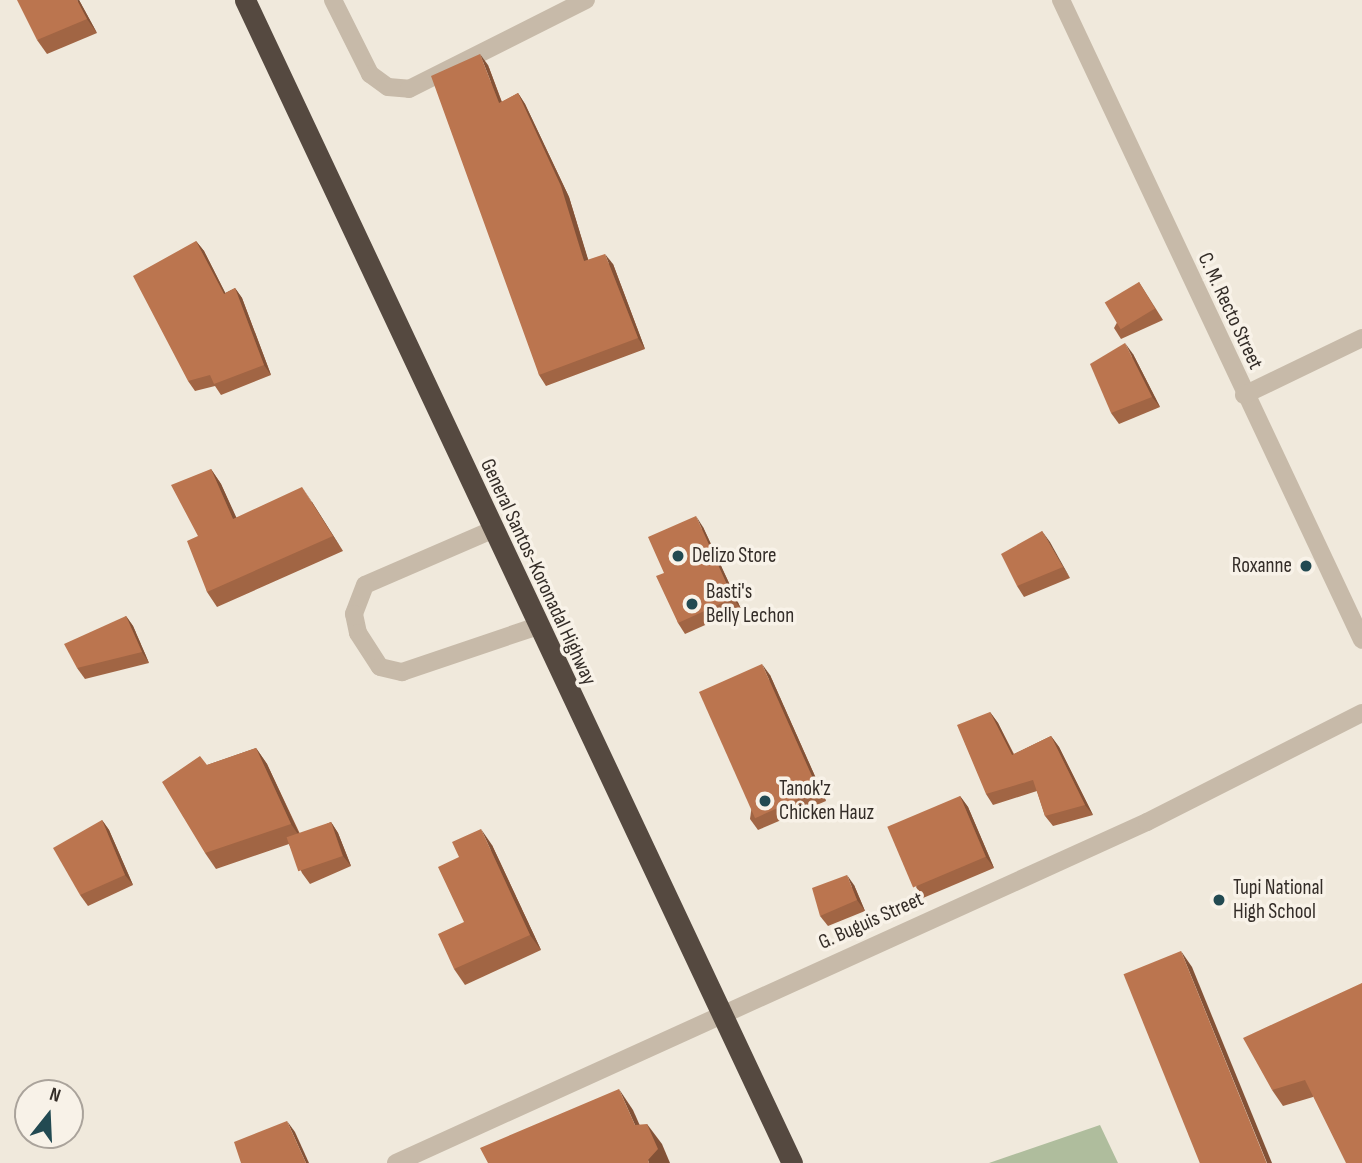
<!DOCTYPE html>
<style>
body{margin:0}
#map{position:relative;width:1362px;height:1163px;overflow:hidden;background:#f0e9dc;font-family:"Sofia Sans Condensed",sans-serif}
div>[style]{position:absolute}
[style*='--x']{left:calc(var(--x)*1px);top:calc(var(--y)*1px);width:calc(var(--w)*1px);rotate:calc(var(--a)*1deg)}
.green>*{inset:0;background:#afbd9d}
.minor>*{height:18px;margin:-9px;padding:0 9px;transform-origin:9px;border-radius:9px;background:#c7baa9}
.highway>*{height:21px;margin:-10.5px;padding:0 10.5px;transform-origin:10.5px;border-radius:10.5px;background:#554940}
.wall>*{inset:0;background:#a16544}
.shaded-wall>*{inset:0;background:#835237}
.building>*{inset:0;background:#bb754f;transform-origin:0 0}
.dots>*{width:19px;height:19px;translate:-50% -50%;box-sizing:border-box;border:4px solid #f8f2e8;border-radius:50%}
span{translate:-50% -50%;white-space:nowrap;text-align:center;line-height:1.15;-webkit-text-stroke:7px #f8f2e8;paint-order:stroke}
.street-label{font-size:21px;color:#342d28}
.poi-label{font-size:21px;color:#342d28}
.left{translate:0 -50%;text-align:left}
.right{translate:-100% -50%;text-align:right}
.north{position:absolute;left:14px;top:1079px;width:70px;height:70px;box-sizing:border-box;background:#f8f2e8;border:2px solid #aaa39b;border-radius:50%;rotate:18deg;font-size:19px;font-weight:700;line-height:28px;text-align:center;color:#342d28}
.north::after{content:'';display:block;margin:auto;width:24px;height:32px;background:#224a52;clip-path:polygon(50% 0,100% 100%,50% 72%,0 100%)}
</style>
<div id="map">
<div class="green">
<i style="clip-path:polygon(1100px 1125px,1118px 1163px,989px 1163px)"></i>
</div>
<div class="minor">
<i style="--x:333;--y:0;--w:83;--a:63.4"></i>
<i style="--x:370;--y:74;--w:22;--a:36"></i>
<i style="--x:388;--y:87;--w:21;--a:5"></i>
<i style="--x:409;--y:89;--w:198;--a:-26.7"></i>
<i style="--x:1061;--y:0;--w:707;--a:64.81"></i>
<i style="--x:1244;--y:395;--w:131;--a:-25.8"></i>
<i style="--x:492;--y:530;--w:138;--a:156.6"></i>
<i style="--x:365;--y:585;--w:31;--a:111"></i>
<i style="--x:354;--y:614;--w:19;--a:78"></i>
<i style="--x:358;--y:633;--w:40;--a:57.1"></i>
<i style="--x:380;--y:667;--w:23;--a:13"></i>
<i style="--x:402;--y:672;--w:140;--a:-18.7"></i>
<i style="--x:396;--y:1163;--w:825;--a:-24.42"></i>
<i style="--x:1147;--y:822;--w:241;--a:-26.9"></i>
</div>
<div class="highway">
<i style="--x:245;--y:0;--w:1285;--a:64.81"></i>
</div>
<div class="wall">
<i style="clip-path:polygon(79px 0,97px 33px,47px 54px,37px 40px)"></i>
<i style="clip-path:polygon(488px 65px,502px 102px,518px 93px,525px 104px,569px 197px,588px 260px,613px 264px,645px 349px,546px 386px,539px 375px)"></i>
<i style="clip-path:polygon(196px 241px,204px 251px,225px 293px,235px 288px,242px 298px,271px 375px,221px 395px,215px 386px,195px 391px,188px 381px)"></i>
<i style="clip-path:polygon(1139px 282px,1163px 320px,1121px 339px,1114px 328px)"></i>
<i style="clip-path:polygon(1133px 354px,1160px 407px,1119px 424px,1111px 413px)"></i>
<i style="clip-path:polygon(211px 469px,221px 484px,236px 518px,312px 502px,343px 551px,217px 607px,207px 592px,198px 536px)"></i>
<i style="clip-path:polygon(703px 527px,741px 609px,685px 634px,678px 623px,664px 573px)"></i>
<i style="clip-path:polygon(1042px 531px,1070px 578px,1024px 597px,1017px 586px)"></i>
<i style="clip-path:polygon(126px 616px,133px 626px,149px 663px,85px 679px,77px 668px)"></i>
<i style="clip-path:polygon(770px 675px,826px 801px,758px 830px,750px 819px)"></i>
<i style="clip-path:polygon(990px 712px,998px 723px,1014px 754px,1051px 736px,1059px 747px,1093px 815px,1053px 826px,1045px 816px,1037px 791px,993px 805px,986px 794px)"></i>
<i style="clip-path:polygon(256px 748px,267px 764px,301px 836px,331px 822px,338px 833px,351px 866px,310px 884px,302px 873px,289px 844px,216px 869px,205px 853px,207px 765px)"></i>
<i style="clip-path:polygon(960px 796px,968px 807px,994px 868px,923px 898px,916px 887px)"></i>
<i style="clip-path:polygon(102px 820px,109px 830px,133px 885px,88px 906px,80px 895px)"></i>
<i style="clip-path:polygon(492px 845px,541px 950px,465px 985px,454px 969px)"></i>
<i style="clip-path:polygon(854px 885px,865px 911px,828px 926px,820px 916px)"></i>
<i style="clip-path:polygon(1362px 983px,1313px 1097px,1283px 1106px,1272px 1090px)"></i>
</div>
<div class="shaded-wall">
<i style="clip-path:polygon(77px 0,79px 0,97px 33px,87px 19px)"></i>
<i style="clip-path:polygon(480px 54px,488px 65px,506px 114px,499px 103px)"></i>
<i style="clip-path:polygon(518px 93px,525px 104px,569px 197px,592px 272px,584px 261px)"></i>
<i style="clip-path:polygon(196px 241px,204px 251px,231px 304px,224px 294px)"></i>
<i style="clip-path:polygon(605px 254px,613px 264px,645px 349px,638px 338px)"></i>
<i style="clip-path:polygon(235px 288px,242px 298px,271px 375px,264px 365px)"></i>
<i style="clip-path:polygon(1125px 343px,1133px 354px,1160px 407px,1152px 397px)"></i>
<i style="clip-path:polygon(211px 469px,221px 484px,244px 534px,233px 519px)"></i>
<i style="clip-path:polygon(302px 487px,312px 502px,343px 551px,333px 536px)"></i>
<i style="clip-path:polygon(696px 516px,703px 527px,741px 609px,733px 598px)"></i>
<i style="clip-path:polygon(1042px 531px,1050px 542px,1070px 578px,1063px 567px)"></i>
<i style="clip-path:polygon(126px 616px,133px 626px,149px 663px,142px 652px)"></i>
<i style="clip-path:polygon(762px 664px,770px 675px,826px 801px,818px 790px)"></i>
<i style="clip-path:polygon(990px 712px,998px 723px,1019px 766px,1012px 755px)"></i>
<i style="clip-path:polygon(1051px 736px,1059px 747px,1093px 815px,1085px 805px)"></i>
<i style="clip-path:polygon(256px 748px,267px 764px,302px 840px,291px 824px)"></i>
<i style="clip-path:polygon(960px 796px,968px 807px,994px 868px,986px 857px)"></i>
<i style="clip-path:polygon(102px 820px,109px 830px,133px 885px,125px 875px)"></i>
<i style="clip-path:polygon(331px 822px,338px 833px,351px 866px,343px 856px)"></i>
<i style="clip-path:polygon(481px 829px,492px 845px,541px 950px,530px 935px)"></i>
<i style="clip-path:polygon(847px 875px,854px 885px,865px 911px,857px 900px)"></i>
<i style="clip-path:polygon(1181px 951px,1192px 967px,1272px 1163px,1267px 1163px)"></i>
<i style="clip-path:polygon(619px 1089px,633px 1110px,649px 1146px,635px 1125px)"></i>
<i style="clip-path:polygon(287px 1121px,295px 1132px,309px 1163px,306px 1163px)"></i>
<i style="clip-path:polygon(647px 1124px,662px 1144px,670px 1163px,649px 1163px,648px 1160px)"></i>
</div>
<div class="building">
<i style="clip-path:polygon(17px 0,77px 0,87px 19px,37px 40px)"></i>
<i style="clip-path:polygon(480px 54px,499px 103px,518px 93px,561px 186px,584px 261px,605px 254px,638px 338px,539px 375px,431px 76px)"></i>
<i style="clip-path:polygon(196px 241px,224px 294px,235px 288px,264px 365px,214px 384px,210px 375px,188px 381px,133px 276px)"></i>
<i style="left:1139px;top:282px;width:31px;height:40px;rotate:59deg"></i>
<i style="clip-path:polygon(1125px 343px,1152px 397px,1111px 413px,1090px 364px)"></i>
<i style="clip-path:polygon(211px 469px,233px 519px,302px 487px,333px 536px,207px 592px,187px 541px,198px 536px,171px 485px)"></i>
<i style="clip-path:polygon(696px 516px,733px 598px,678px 623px,656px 576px,664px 573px,648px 537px)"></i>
<i style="clip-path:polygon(1042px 531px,1063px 567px,1017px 586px,1001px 554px)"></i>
<i style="clip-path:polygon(126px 616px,142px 652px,77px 668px,64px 644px)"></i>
<i style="left:762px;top:664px;width:138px;height:69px;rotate:66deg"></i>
<i style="clip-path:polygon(990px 712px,1012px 755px,1051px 736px,1085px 805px,1045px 816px,1033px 780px,986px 794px,957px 725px)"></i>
<i style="clip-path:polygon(256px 748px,291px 824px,205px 853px,162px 782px,200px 756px,207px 765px)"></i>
<i style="left:960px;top:796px;width:66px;height:79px;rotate:67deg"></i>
<i style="clip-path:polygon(102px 820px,125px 875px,80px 895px,53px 848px)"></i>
<i style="left:331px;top:822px;width:36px;height:47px;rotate:71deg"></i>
<i style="clip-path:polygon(481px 829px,530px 935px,454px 969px,438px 934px,464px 922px,438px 867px,459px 857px,452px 842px)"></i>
<i style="clip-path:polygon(847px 875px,857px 900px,820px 916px,812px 888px)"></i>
<i style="left:1181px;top:951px;width:229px;height:62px;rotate:68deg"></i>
<i style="clip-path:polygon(1362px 983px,1362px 1163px,1346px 1163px,1305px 1080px,1272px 1090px,1243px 1038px)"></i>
<i style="clip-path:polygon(619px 1089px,635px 1125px,647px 1124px,658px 1149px,648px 1160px,649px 1163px,488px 1163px,480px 1148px)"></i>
<i style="clip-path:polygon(287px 1121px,306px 1163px,241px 1163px,234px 1142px)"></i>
</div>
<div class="dots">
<i style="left:678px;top:556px;background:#224a52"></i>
<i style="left:1306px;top:566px;background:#224a52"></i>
<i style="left:692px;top:604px;background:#224a52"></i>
<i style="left:765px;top:801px;background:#224a52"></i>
<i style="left:1219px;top:900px;background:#224a52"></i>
</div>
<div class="street-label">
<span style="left:1230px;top:311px;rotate:65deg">C. M. Recto Street</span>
<span style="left:538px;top:572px;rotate:65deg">General Santos-Koronadal Highway</span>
<span style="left:871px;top:921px;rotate:-24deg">G. Buguis Street</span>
</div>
<div class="poi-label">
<span class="left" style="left:692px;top:556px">Delizo Store</span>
<span class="right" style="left:1292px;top:566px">Roxanne</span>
<span class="left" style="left:706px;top:604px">Basti's<br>Belly Lechon</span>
<span class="left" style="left:779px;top:801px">Tanok'z<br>Chicken Hauz</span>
<span class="left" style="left:1233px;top:900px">Tupi National<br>High School</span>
</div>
<div class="north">N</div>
</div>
